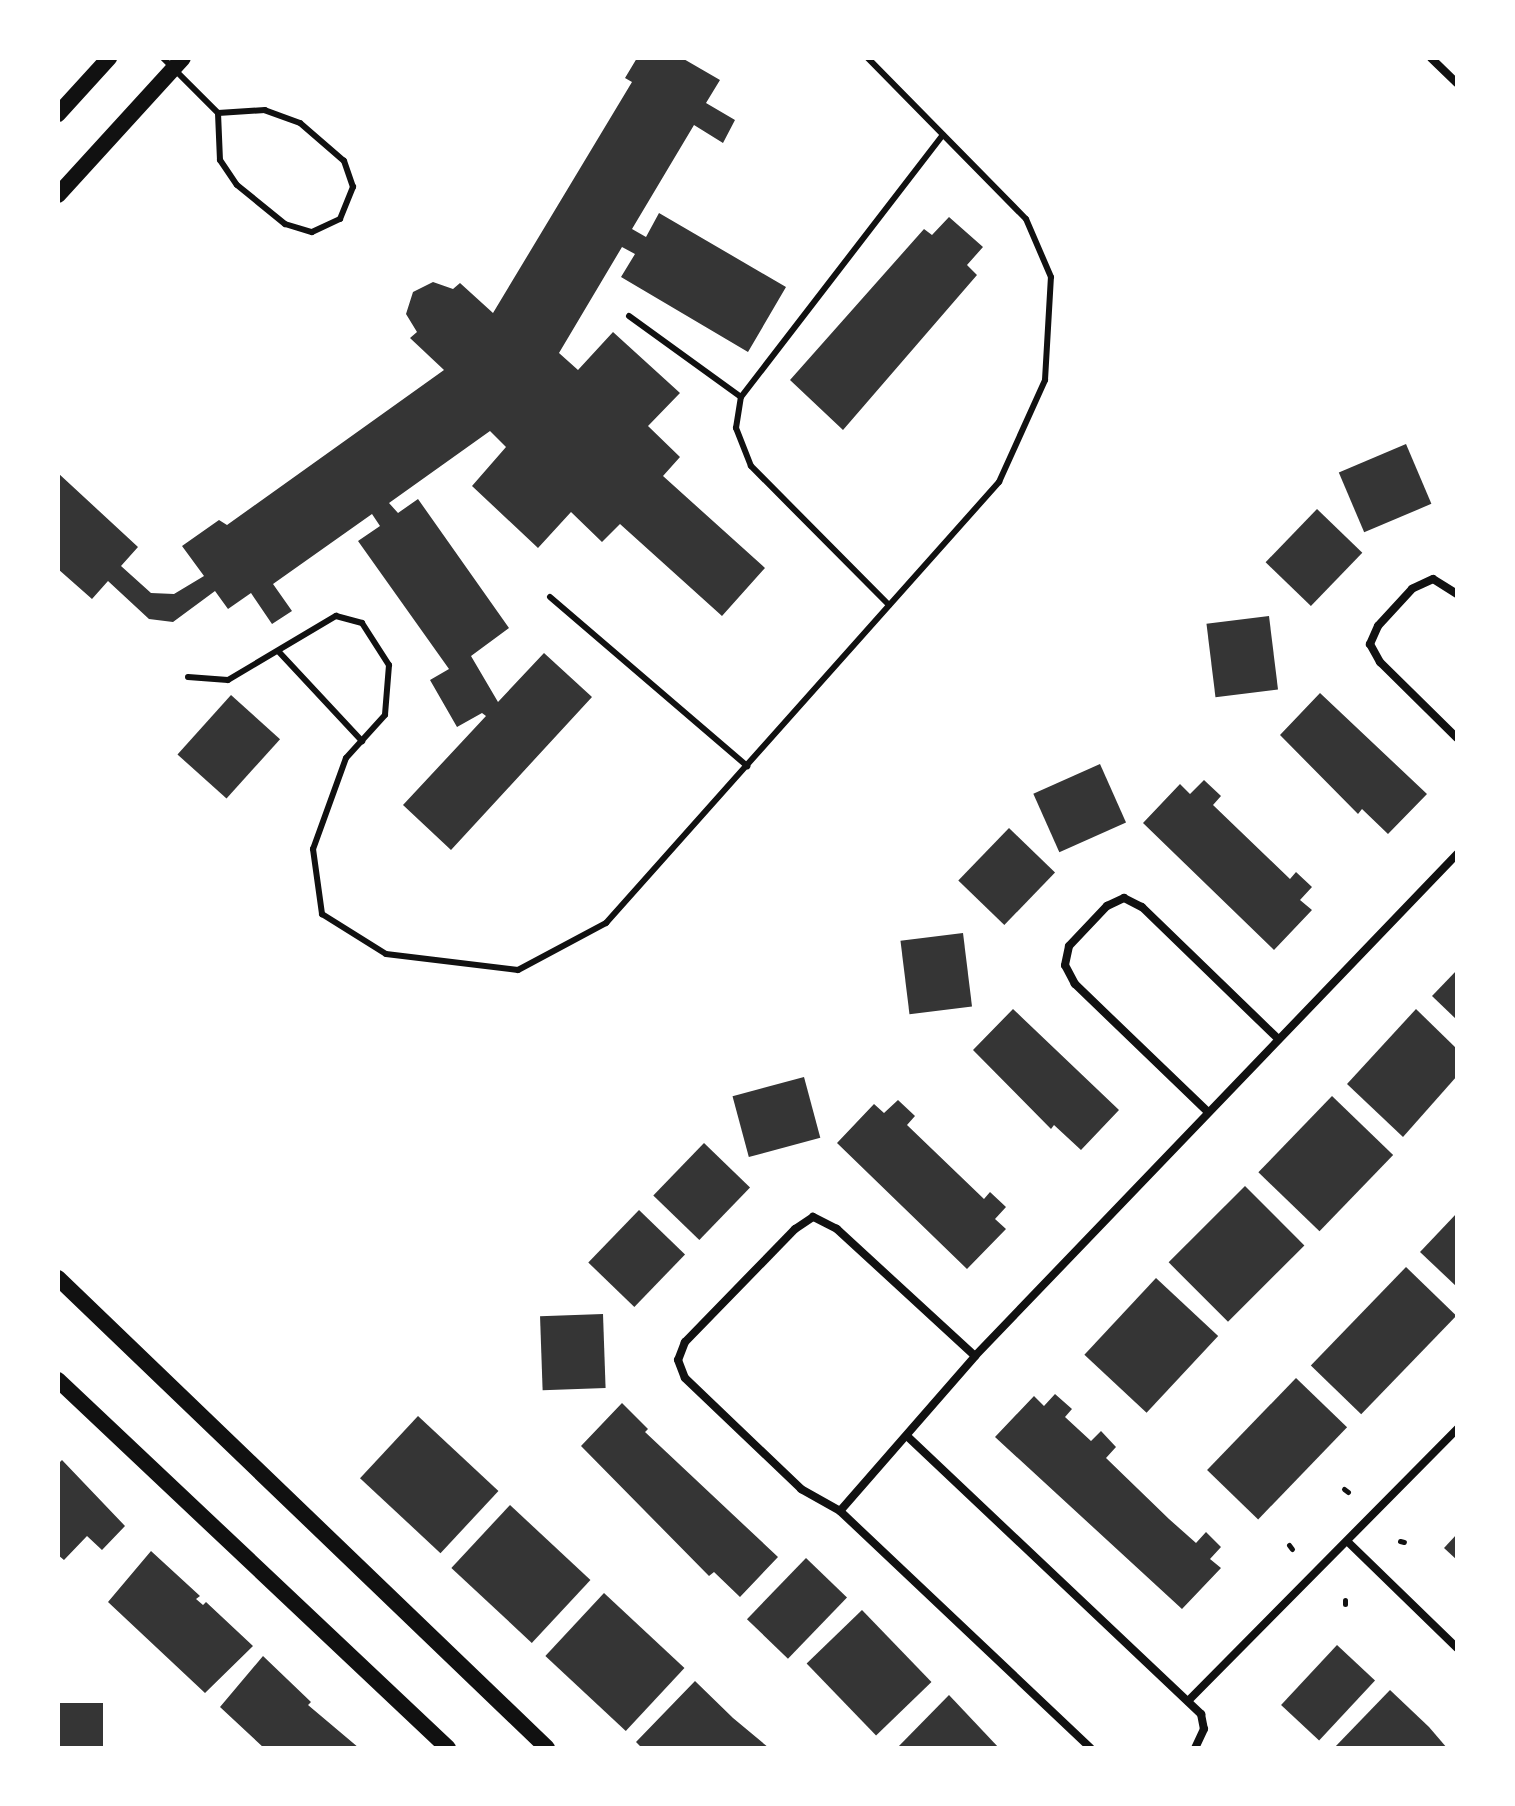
<!DOCTYPE html>
<style>
body{margin:0}
#map{position:relative;width:1515px;height:1806px;overflow:hidden;background:#fff;font-family:"Space Grotesk",sans-serif}
div>[style]{position:absolute}
[style*='--x']{left:calc(var(--x)*1px);top:calc(var(--y)*1px);width:calc(var(--w)*1px);rotate:calc(var(--a)*1deg)}
.building>*{inset:0;background:#353535;transform-origin:0 0}
.path>*{height:5px;margin:-2.5px;padding:0 2.5px;transform-origin:2.5px;border-radius:2.5px;background:#111}
.service>*{height:6px;margin:-3px;padding:0 3px;transform-origin:3px;border-radius:3px;background:#111}
.minor>*{height:8px;margin:-4px;padding:0 4px;transform-origin:4px;border-radius:4px;background:#111}
.secondary>*{height:16px;margin:-8px;padding:0 8px;transform-origin:8px;border-radius:8px;background:#111}
span{translate:-50% -50%;white-space:nowrap;text-align:center;line-height:1.15;-webkit-text-stroke:8px #fff;paint-order:stroke}
.frame{position:absolute;inset:0;border:60px solid #fff;pointer-events:none}
</style>
<div id="map">
<div class="building">
<i style="clip-path:polygon(637px 58px,682px 58px,720px 80px,706px 103px,735px 120px,723px 143px,694px 125px,632px 229px,646px 237px,659px 213px,786px 287px,748px 352px,621px 277px,635px 254px,622px 247px,559px 353px,578px 370px,613px 332px,680px 393px,648px 426px,680px 457px,663px 476px,765px 568px,722px 616px,620px 524px,602px 542px,571px 512px,538px 548px,472px 486px,506px 447px,490px 431px,389px 503px,398px 513px,418px 499px,509px 628px,471px 656px,498px 702px,544px 653px,592px 697px,451px 850px,403px 805px,486px 716px,482px 713px,457px 727px,430px 680px,449px 669px,358px 541px,380px 526px,372px 514px,273px 584px,292px 611px,272px 624px,251px 593px,228px 609px,215px 591px,173px 622px,149px 619px,108px 581px,92px 599px,58px 569px,58px 473px,138px 547px,121px 566px,151px 593px,174px 594px,204px 576px,182px 546px,219px 520px,227px 525px,444px 370px,410px 338px,417px 332px,406px 314px,413px 292px,433px 282px,453px 289px,460px 283px,493px 313px,632px 82px,625px 78px)"></i>
<i style="clip-path:polygon(949px 217px,983px 247px,967px 265px,977px 275px,843px 430px,790px 380px,924px 229px,932px 235px)"></i>
<i style="left:1406px;top:444px;width:65px;height:73px;rotate:67deg"></i>
<i style="left:1317px;top:509px;width:63px;height:74px;rotate:44deg"></i>
<i style="left:1269px;top:616px;width:74px;height:63px;rotate:83deg"></i>
<i style="clip-path:polygon(1320px 693px,1427px 794px,1388px 834px,1362px 809px,1358px 814px,1280px 735px)"></i>
<i style="left:231px;top:695px;width:66px;height:80px;rotate:42deg"></i>
<i style="left:1100px;top:764px;width:64px;height:73px;rotate:66deg"></i>
<i style="clip-path:polygon(1204px 780px,1221px 796px,1213px 805px,1290px 879px,1296px 872px,1312px 887px,1300px 900px,1312px 910px,1274px 950px,1143px 823px,1180px 784px,1190px 794px)"></i>
<i style="left:1009px;top:828px;width:64px;height:73px;rotate:44deg"></i>
<i style="left:963px;top:933px;width:74px;height:63px;rotate:83deg"></i>
<i style="clip-path:polygon(1457px 970px,1457px 1020px,1432px 996px)"></i>
<i style="clip-path:polygon(1013px 1009px,1119px 1110px,1081px 1150px,1054px 1125px,1051px 1129px,973px 1050px)"></i>
<i style="clip-path:polygon(1416px 1009px,1457px 1049px,1457px 1076px,1403px 1137px,1347px 1084px)"></i>
<i style="left:804px;top:1077px;width:63px;height:74px;rotate:75deg"></i>
<i style="left:1332px;top:1096px;width:85px;height:106px;rotate:44deg"></i>
<i style="clip-path:polygon(898px 1100px,915px 1116px,907px 1125px,984px 1199px,990px 1192px,1006px 1207px,995px 1219px,1006px 1229px,967px 1269px,837px 1143px,874px 1104px,884px 1113px)"></i>
<i style="left:704px;top:1143px;width:64px;height:73px;rotate:44deg"></i>
<i style="left:1245px;top:1186px;width:84px;height:108px;rotate:45deg"></i>
<i style="left:639px;top:1210px;width:64px;height:73px;rotate:44deg"></i>
<i style="clip-path:polygon(1457px 1213px,1457px 1287px,1420px 1252px)"></i>
<i style="left:1406px;top:1267px;width:70px;height:137px;rotate:44deg"></i>
<i style="left:1156px;top:1278px;width:85px;height:105px;rotate:43deg"></i>
<i style="left:603px;top:1314px;width:74px;height:63px;rotate:88deg"></i>
<i style="left:1296px;top:1378px;width:71px;height:128px;rotate:44deg"></i>
<i style="clip-path:polygon(1055px 1394px,1072px 1409px,1065px 1417px,1091px 1441px,1101px 1431px,1116px 1447px,1106px 1458px,1169px 1519px,1196px 1543px,1206px 1532px,1221px 1547px,1210px 1559px,1221px 1568px,1182px 1609px,995px 1437px,1034px 1396px,1044px 1406px)"></i>
<i style="clip-path:polygon(622px 1403px,648px 1429px,645px 1432px,778px 1557px,740px 1597px,714px 1572px,709px 1576px,581px 1446px)"></i>
<i style="left:418px;top:1416px;width:110px;height:85px;rotate:43deg"></i>
<i style="clip-path:polygon(62px 1460px,125px 1526px,102px 1550px,87px 1536px,64px 1560px,58px 1555px,58px 1464px)"></i>
<i style="left:510px;top:1505px;width:110px;height:86px;rotate:43deg"></i>
<i style="clip-path:polygon(1457px 1534px,1457px 1560px,1444px 1548px)"></i>
<i style="clip-path:polygon(151px 1551px,200px 1596px,196px 1599px,203px 1605px,206px 1602px,253px 1646px,205px 1693px,108px 1602px)"></i>
<i style="left:806px;top:1558px;width:57px;height:85px;rotate:44deg"></i>
<i style="left:604px;top:1593px;width:110px;height:86px;rotate:43deg"></i>
<i style="left:862px;top:1610px;width:100px;height:77px;rotate:46deg"></i>
<i style="left:1337px;top:1645px;width:52px;height:82px;rotate:43deg"></i>
<i style="clip-path:polygon(263px 1656px,311px 1702px,308px 1705px,359px 1748px,264px 1748px,220px 1707px)"></i>
<i style="clip-path:polygon(695px 1681px,733px 1718px,769px 1748px,642px 1748px,636px 1742px)"></i>
<i style="clip-path:polygon(1390px 1690px,1429px 1727px,1447px 1748px,1334px 1748px)"></i>
<i style="clip-path:polygon(949px 1695px,999px 1748px,897px 1748px)"></i>
<i style="left:58px;top:1703px;width:45px;height:45px"></i>
</div>
<div class="path">
<i style="--x:1344;--y:1489;--w:5;--a:37"></i>
<i style="--x:1400;--y:1541;--w:4;--a:14"></i>
<i style="--x:1289;--y:1545;--w:5;--a:53"></i>
<i style="--x:1345;--y:1604;--w:4;--a:-90"></i>
</div>
<div class="service">
<i style="--x:163;--y:58;--w:78;--a:45"></i>
<i style="--x:218;--y:113;--w:47;--a:87.6"></i>
<i style="--x:220;--y:160;--w:30;--a:56"></i>
<i style="--x:237;--y:185;--w:62;--a:39.1"></i>
<i style="--x:285;--y:224;--w:28;--a:17"></i>
<i style="--x:312;--y:232;--w:31;--a:-25"></i>
<i style="--x:340;--y:219;--w:35;--a:-68"></i>
<i style="--x:353;--y:187;--w:28;--a:-109"></i>
<i style="--x:344;--y:161;--w:58;--a:-139.2"></i>
<i style="--x:300;--y:123;--w:37;--a:-160"></i>
<i style="--x:265;--y:110;--w:47;--a:176.3"></i>
<i style="--x:629;--y:316;--w:138;--a:35.9"></i>
<i style="--x:550;--y:597;--w:260;--a:40.6"></i>
<i style="--x:889;--y:605;--w:196;--a:-134.8"></i>
<i style="--x:751;--y:466;--w:41;--a:-111.5"></i>
<i style="--x:736;--y:428;--w:31;--a:-81"></i>
<i style="--x:741;--y:397;--w:331;--a:-52.4"></i>
<i style="--x:279;--y:652;--w:122;--a:47"></i>
<i style="--x:188;--y:677;--w:40;--a:4.3"></i>
<i style="--x:228;--y:680;--w:126;--a:-30.7"></i>
<i style="--x:336;--y:616;--w:27;--a:15"></i>
<i style="--x:362;--y:623;--w:50;--a:57.3"></i>
<i style="--x:389;--y:665;--w:50;--a:94.6"></i>
<i style="--x:385;--y:715;--w:58;--a:132.2"></i>
<i style="--x:346;--y:758;--w:97;--a:109.9"></i>
<i style="--x:313;--y:849;--w:66;--a:82.1"></i>
<i style="--x:322;--y:914;--w:75;--a:32"></i>
<i style="--x:386;--y:954;--w:133;--a:6.9"></i>
<i style="--x:518;--y:970;--w:100;--a:-28.1"></i>
<i style="--x:606;--y:923;--w:591;--a:-48.29"></i>
<i style="--x:999;--y:482;--w:112;--a:-65.7"></i>
<i style="--x:1045;--y:380;--w:103;--a:-86.7"></i>
<i style="--x:1051;--y:277;--w:63;--a:-113.3"></i>
<i style="--x:1026;--y:219;--w:226;--a:-134.5"></i>
</div>
<div class="minor">
<i style="--x:1431;--y:58;--w:36;--a:44"></i>
<i style="--x:1457;--y:594;--w:28;--a:-148"></i>
<i style="--x:1433;--y:579;--w:23;--a:155"></i>
<i style="--x:1412;--y:589;--w:50;--a:132.6"></i>
<i style="--x:1378;--y:626;--w:20;--a:114"></i>
<i style="--x:1370;--y:644;--w:21;--a:61"></i>
<i style="--x:1380;--y:662;--w:108;--a:44.6"></i>
<i style="--x:1208;--y:1112;--w:185;--a:-136.1"></i>
<i style="--x:1075;--y:984;--w:21;--a:-118"></i>
<i style="--x:1065;--y:965;--w:19;--a:-78"></i>
<i style="--x:1069;--y:946;--w:55;--a:-46.5"></i>
<i style="--x:1107;--y:906;--w:19;--a:-25"></i>
<i style="--x:1124;--y:898;--w:20;--a:27"></i>
<i style="--x:1142;--y:907;--w:190;--a:44.1"></i>
<i style="--x:975;--y:1356;--w:188;--a:-137.4"></i>
<i style="--x:837;--y:1229;--w:27;--a:-153"></i>
<i style="--x:813;--y:1217;--w:22;--a:146"></i>
<i style="--x:795;--y:1229;--w:158;--a:134.2"></i>
<i style="--x:685;--y:1342;--w:19;--a:111"></i>
<i style="--x:678;--y:1360;--w:19;--a:69"></i>
<i style="--x:685;--y:1378;--w:161;--a:43.7"></i>
<i style="--x:801;--y:1489;--w:45;--a:29.4"></i>
<i style="--x:840;--y:1511;--w:345;--a:43.4"></i>
<i style="--x:907;--y:1436;--w:405;--a:43.4"></i>
<i style="--x:1201;--y:1714;--w:15;--a:79"></i>
<i style="--x:1204;--y:1729;--w:21;--a:115"></i>
<i style="--x:840;--y:1511;--w:206;--a:-48.9"></i>
<i style="--x:975;--y:1356;--w:696;--a:-46.16"></i>
<i style="--x:1348;--y:1542;--w:152;--a:44.2"></i>
<i style="--x:1188;--y:1701;--w:383;--a:-45.3"></i>
</div>
<div class="secondary">
<i style="--x:58;--y:114;--w:76;--a:-47.7"></i>
<i style="--x:58;--y:195;--w:185;--a:-47.6"></i>
<i style="--x:58;--y:1278;--w:678;--a:43.86"></i>
<i style="--x:58;--y:1380;--w:536;--a:43.34"></i>
</div>
<div class="frame"></div>
</div>
